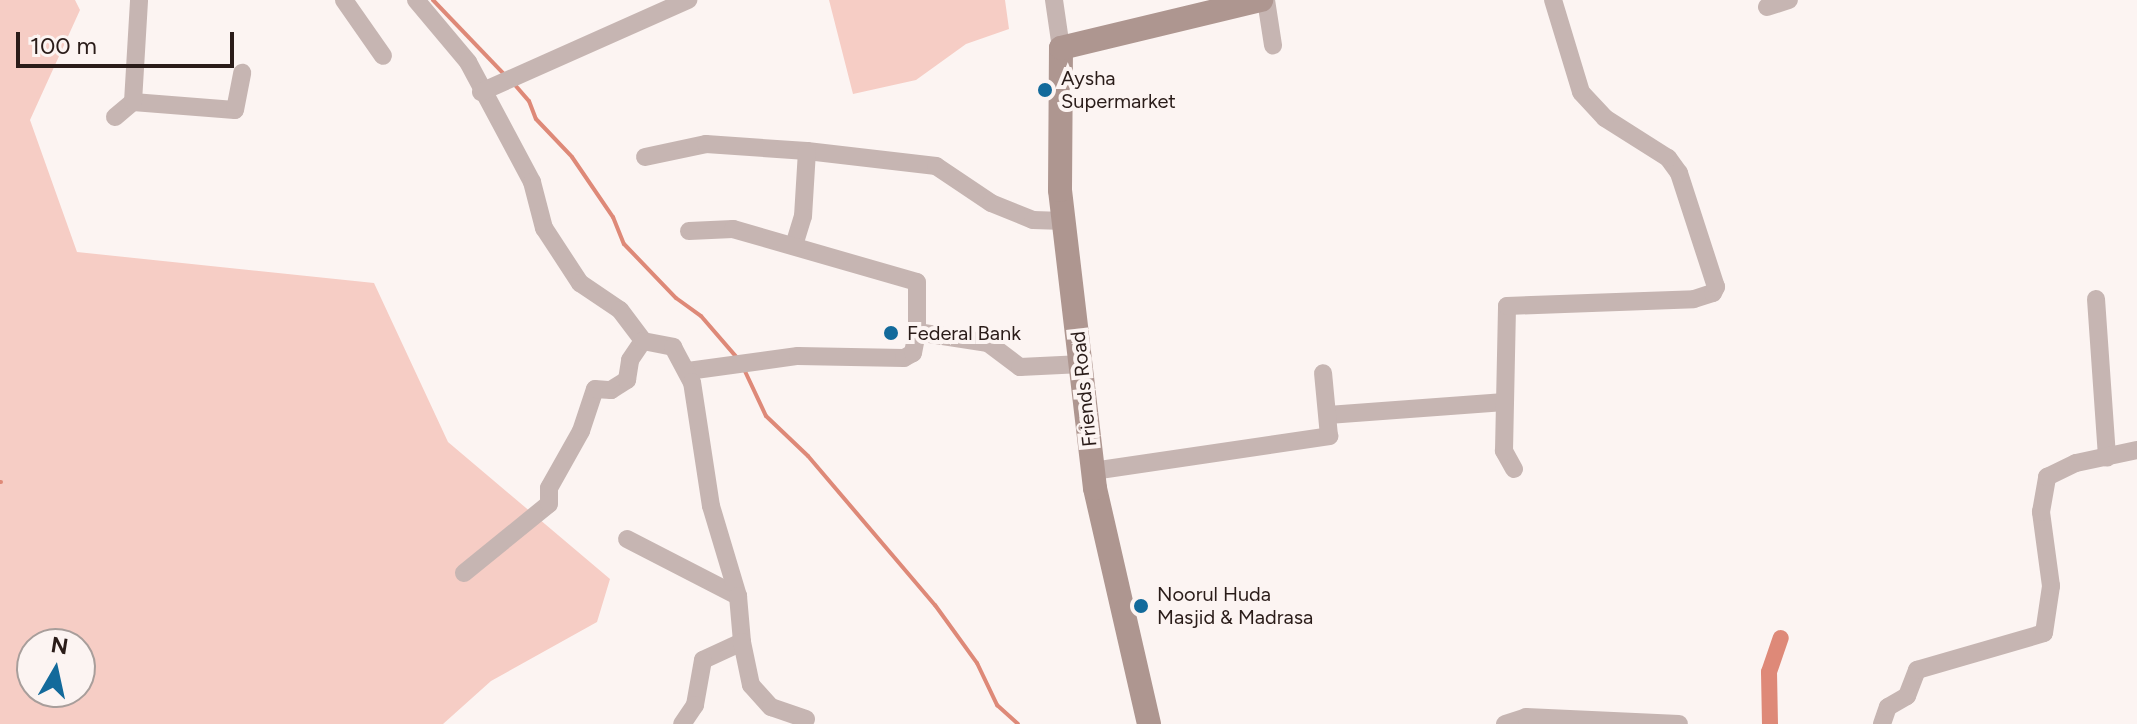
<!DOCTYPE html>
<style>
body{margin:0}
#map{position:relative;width:2137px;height:724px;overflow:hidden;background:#fcf4f2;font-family:Figtree,sans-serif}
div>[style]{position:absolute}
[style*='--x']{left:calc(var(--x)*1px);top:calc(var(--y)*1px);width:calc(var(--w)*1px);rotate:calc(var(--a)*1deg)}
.green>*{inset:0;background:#f6cdc5}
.stream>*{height:4px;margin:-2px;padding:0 2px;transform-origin:2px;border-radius:2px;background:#de8978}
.canal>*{height:16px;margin:-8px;padding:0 8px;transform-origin:8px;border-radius:8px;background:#de8978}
.street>*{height:18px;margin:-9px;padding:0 9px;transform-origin:9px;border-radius:9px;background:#c6b5b2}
.secondary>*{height:24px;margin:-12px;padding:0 12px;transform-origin:12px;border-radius:12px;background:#ae9690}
.dots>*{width:22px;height:22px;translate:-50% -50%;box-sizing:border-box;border:4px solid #fcf4f2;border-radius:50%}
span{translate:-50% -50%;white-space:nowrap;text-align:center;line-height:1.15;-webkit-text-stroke:8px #fcf4f2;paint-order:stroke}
.poi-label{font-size:20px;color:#2a1c19}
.left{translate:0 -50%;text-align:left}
.street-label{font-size:20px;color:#2a1c19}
.north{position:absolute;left:16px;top:628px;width:80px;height:80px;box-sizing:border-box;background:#fcf4f2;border:2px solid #a89e9b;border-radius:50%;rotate:9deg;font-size:22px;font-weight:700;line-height:32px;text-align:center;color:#2a1c19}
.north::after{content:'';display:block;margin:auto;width:28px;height:36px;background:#136a9b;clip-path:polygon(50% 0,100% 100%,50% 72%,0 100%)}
.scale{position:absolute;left:16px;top:32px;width:218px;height:36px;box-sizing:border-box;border:4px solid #2a1c19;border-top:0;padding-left:10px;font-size:24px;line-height:28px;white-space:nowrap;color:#2a1c19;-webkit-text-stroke:6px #fcf4f2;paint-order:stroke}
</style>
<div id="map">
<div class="green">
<i style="clip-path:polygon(evenodd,0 0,75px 0,80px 10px,30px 120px,77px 252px,374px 283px,448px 442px,610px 579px,597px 622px,491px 681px,443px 724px,0 724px,0 0,32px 644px,80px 644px,80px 692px,32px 692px,32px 644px)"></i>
<i style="clip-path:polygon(829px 0,1005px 0,1009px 29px,966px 44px,916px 80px,853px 94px)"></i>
</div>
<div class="stream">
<i style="--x:433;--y:0;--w:105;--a:46.2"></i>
<i style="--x:515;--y:85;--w:21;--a:49"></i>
<i style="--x:529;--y:101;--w:19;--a:69"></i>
<i style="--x:536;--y:119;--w:52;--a:46.5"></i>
<i style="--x:572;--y:157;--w:73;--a:55.7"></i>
<i style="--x:613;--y:217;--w:29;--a:68"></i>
<i style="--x:624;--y:244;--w:75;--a:46.1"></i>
<i style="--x:676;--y:298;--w:31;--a:36"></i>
<i style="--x:701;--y:316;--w:58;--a:49.2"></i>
<i style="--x:743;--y:367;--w:54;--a:64.9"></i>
<i style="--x:766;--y:416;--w:58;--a:43.6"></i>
<i style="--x:808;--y:456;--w:196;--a:49.6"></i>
<i style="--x:935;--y:605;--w:72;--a:54.1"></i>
<i style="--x:977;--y:663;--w:47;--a:64.5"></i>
<i style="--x:997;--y:705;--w:28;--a:42"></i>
<i style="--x:0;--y:482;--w:1;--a:0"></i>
</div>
<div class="canal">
<i style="--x:1770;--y:724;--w:52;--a:-91.1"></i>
<i style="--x:1769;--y:672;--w:36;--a:-71"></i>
</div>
<div class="street">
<i style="--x:344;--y:0;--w:68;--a:55.1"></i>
<i style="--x:416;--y:0;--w:81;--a:50"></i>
<i style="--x:468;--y:62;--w:136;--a:61.9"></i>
<i style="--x:532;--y:182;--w:48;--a:75.4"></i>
<i style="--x:544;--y:228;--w:66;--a:56.8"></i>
<i style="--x:580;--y:283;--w:48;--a:34"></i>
<i style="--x:620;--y:310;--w:39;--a:53"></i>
<i style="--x:1054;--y:0;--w:49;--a:81.7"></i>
<i style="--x:1266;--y:0;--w:46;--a:81.2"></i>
<i style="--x:1767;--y:7;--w:23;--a:-18"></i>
<i style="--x:481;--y:92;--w:227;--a:-24"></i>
<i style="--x:133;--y:102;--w:102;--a:4.5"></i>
<i style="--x:235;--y:110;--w:38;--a:-79"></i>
<i style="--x:115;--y:117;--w:23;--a:-40"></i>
<i style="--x:133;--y:102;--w:102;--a:-86.6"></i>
<i style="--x:807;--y:151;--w:130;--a:6.6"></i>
<i style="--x:936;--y:166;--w:66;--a:33.9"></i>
<i style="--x:991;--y:203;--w:45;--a:22"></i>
<i style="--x:1033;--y:220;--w:31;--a:2"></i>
<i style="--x:645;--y:157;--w:62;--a:-12"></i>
<i style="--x:706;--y:144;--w:101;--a:4"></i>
<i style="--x:807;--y:151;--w:65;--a:93.5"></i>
<i style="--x:803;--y:216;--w:30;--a:107"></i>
<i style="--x:689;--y:231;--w:44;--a:-2.6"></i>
<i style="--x:733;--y:229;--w:191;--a:16.1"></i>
<i style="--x:917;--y:282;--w:50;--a:90"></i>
<i style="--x:2096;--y:299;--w:159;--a:86"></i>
<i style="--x:688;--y:371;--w:111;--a:-7.8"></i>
<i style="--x:798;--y:356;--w:106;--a:1.1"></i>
<i style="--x:904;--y:358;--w:10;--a:-29"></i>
<i style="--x:913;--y:353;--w:21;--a:-79"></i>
<i style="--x:917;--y:332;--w:72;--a:8.8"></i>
<i style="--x:988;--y:343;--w:40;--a:37"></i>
<i style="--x:1020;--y:367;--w:62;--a:-2.8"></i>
<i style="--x:1328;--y:415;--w:177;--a:-4.2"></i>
<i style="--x:1514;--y:469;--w:21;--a:-119"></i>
<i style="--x:1504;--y:451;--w:145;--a:-88.8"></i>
<i style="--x:1507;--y:306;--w:187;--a:-2.1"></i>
<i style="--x:1694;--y:299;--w:20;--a:-18"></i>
<i style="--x:1713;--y:293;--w:7;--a:-63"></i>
<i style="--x:1716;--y:287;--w:120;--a:-108"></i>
<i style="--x:1679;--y:173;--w:19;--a:-126"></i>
<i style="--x:1668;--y:158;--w:75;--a:-147.6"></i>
<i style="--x:1605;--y:118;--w:35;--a:-133"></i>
<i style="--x:1581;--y:92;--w:96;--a:-106.9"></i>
<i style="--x:1093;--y:471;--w:239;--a:-8.4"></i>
<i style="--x:1329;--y:436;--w:63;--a:-95.4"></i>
<i style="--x:627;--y:539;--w:125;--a:27.2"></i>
<i style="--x:464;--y:573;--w:109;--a:-39.1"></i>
<i style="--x:549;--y:504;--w:16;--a:-90"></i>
<i style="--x:549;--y:488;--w:65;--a:-60.7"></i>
<i style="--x:581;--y:431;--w:44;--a:-71.6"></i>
<i style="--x:595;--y:389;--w:16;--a:4"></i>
<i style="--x:611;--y:390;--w:19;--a:-32"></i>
<i style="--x:627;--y:380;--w:20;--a:-81"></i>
<i style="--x:630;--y:360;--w:23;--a:-56"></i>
<i style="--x:643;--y:341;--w:31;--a:11"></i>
<i style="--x:673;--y:347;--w:40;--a:62"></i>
<i style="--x:692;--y:382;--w:125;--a:81.3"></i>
<i style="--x:711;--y:506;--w:94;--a:73.3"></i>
<i style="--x:738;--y:596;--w:46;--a:85"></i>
<i style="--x:742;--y:642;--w:43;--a:155.2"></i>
<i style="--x:703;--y:660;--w:46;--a:100.1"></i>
<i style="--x:695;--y:705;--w:23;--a:124"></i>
<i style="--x:742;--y:642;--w:44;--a:78.2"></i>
<i style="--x:751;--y:685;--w:30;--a:48"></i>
<i style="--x:771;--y:707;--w:37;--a:19"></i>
<i style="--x:1505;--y:724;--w:22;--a:-18"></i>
<i style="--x:1526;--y:717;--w:153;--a:2.6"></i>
<i style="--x:1882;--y:724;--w:18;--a:-71"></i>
<i style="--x:1888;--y:707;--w:22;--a:-30"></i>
<i style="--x:1907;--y:696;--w:28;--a:-69"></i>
<i style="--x:1917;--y:670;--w:132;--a:-16.2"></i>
<i style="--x:2044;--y:633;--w:48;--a:-81.5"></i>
<i style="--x:2051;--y:586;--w:75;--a:-97.7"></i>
<i style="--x:2041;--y:512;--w:36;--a:-80"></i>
<i style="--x:2047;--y:477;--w:32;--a:-26"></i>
<i style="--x:2076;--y:463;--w:62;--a:-12"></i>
</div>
<div class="secondary">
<i style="--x:1149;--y:724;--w:242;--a:-102.9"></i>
<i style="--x:1095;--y:488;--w:300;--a:-96.7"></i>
<i style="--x:1060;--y:190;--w:142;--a:-89.6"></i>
<i style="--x:1061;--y:48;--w:206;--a:-13.5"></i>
</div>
<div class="dots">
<i style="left:1045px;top:90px;background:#136a9b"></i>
<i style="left:891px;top:333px;background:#136a9b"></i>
<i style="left:1141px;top:606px;background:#136a9b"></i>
</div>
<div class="poi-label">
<span class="left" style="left:1061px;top:90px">Aysha<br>Supermarket</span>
<span class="left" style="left:907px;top:333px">Federal Bank</span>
<span class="left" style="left:1157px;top:606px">Noorul Huda<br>Masjid &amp; Madrasa</span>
</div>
<div class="street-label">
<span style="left:1084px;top:389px;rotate:-96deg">Friends Road</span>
</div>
<div class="north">N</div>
<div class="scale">100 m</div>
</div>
